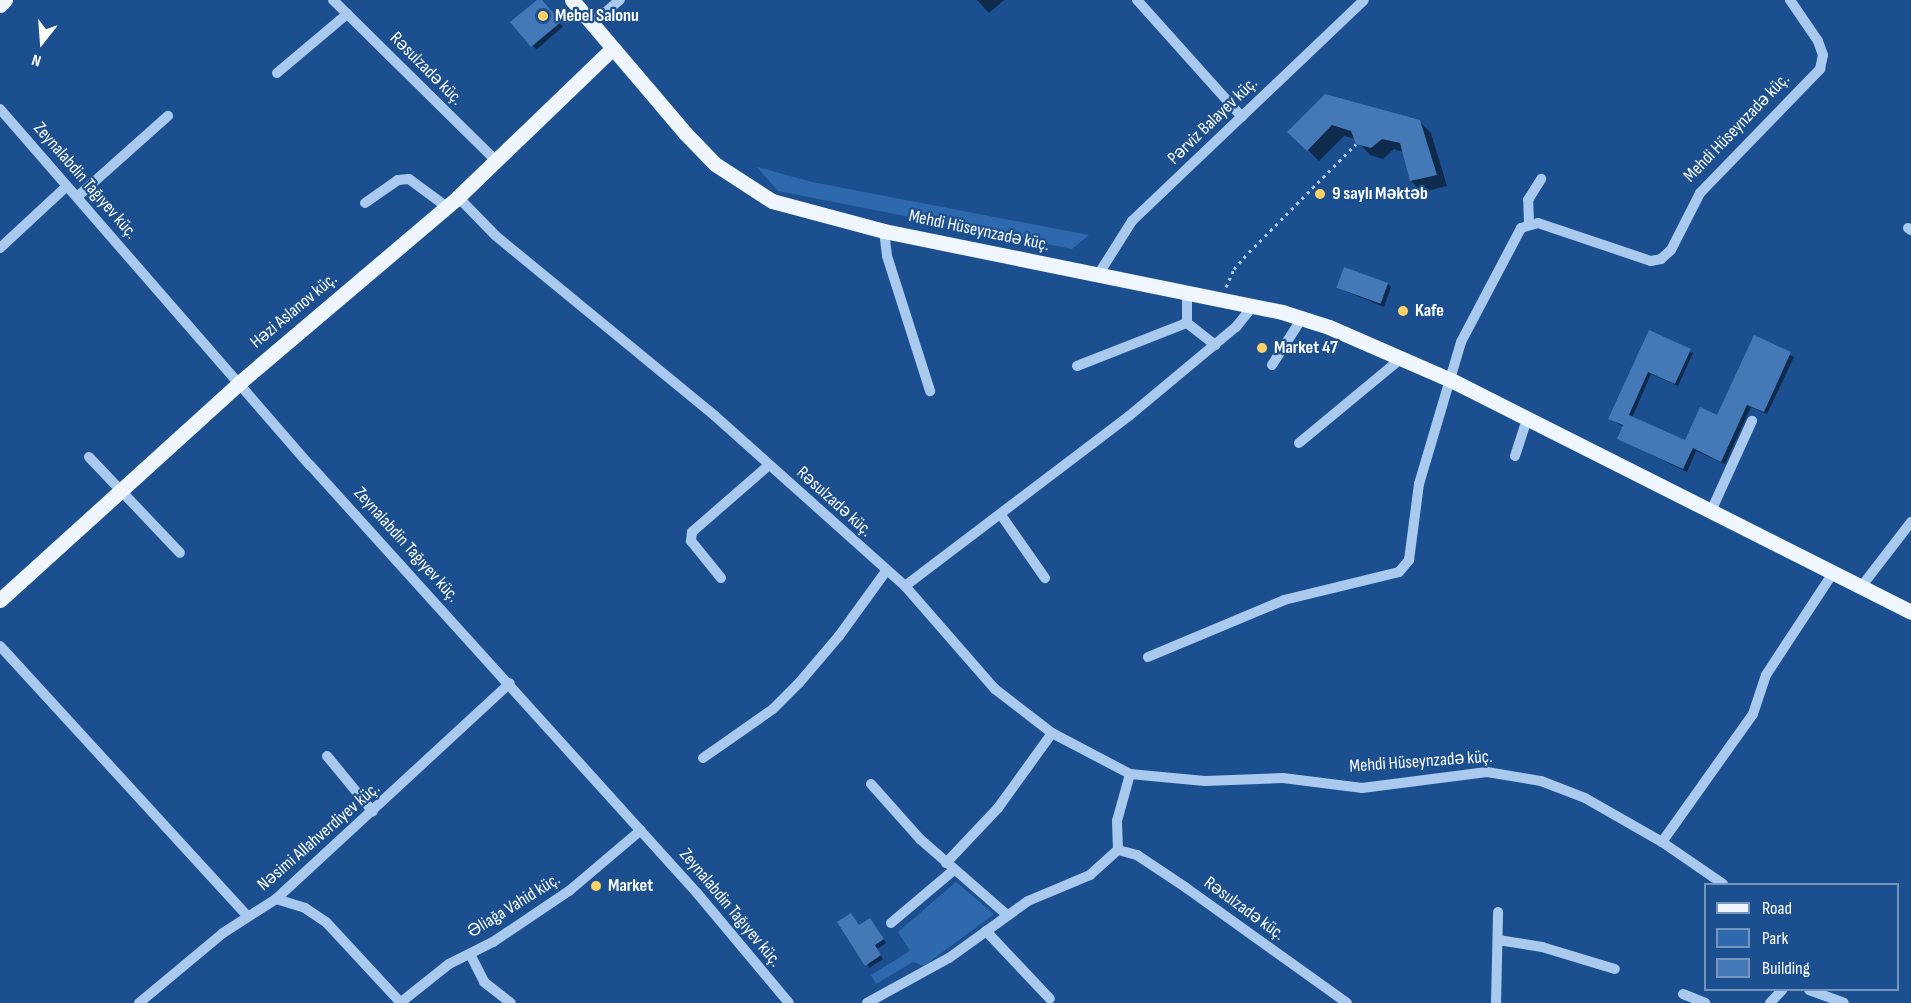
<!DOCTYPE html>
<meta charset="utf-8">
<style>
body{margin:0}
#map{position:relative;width:1911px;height:1003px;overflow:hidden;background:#1b4f8f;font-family:"Sofia Sans Condensed",sans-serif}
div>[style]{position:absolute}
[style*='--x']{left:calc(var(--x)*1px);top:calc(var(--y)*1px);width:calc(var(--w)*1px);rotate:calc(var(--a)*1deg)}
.green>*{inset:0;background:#2e69ad}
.shadow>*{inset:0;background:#0007;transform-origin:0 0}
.building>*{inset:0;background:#4478b7;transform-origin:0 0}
.path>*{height:3px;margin-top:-1.5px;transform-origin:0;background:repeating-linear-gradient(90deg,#a9c9ee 0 3px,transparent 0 7.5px)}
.minor>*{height:10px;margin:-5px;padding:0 5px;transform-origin:5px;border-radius:5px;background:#a9c9ee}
.major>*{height:15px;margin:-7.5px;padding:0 7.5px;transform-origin:7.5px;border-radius:7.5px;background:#f0f6ff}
.dots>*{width:16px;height:16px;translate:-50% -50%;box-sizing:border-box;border:3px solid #1b4f8f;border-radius:50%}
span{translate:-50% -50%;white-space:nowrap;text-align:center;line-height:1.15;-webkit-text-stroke:4.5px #1b4f8f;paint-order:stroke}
.poi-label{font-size:18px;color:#fff;font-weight:700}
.left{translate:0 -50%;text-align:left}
.street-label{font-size:18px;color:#fff}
.legend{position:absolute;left:1704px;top:883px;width:195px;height:108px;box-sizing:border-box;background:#1b4f8f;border:2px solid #7695bc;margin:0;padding:8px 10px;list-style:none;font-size:18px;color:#fff}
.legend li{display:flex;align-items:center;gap:12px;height:30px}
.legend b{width:30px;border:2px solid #7695bc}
.north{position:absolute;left:12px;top:12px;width:60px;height:60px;-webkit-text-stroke:4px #1b4f8f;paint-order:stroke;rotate:197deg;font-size:16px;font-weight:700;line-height:24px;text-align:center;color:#fff}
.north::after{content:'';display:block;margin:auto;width:21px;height:27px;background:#fff;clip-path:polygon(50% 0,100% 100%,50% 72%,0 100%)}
</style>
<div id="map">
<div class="green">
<i style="clip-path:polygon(757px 167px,812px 182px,1089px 235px,1072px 249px,778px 191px)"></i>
<i style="clip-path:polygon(956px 882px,994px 914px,924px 966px,913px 962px,876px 984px,871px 975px,910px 951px,898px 932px)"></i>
</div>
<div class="shadow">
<i style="left:540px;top:0;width:35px;height:35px;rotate:49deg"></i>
<i style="clip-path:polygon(977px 0,1004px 0,989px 13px)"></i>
<i style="clip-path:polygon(1326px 95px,1420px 122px,1431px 133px,1447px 186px,1422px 192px,1411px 181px,1403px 152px,1394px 149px,1383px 159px,1370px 155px,1356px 139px,1344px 136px,1319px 161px,1290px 132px)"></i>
<i style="clip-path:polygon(1388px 284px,1391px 287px,1384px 307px,1338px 288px)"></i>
<i style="clip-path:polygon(1650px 332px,1693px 353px,1678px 386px,1651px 374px,1632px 418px,1686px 442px,1718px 417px,1754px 337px,1794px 357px,1767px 414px,1751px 407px,1725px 464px,1696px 451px,1687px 472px,1619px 439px,1624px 427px,1610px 419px)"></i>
<i style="clip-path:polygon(851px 915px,860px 926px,873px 923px,886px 943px,877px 949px,883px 959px,869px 968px)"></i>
</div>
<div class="building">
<i style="clip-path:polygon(537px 0,542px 0,561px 22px,531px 47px,510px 22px)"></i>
<i style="clip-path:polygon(1325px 94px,1420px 120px,1437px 175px,1410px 181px,1400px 143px,1382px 139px,1371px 148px,1356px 144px,1351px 131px,1332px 125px,1307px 151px,1287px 132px)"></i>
<i style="left:1344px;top:267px;width:47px;height:22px;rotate:20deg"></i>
<i style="clip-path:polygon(1649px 330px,1691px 349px,1675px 384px,1648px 372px,1629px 415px,1685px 440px,1700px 407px,1717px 415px,1754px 335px,1791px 352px,1764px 412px,1747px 405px,1721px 462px,1693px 448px,1683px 469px,1617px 439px,1623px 425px,1608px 419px)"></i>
<i style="clip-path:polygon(851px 913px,859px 925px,870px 918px,884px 939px,875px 945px,881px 955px,865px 966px,837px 922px)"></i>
</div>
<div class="path">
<i style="--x:1226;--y:287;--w:20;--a:-66"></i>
<i style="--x:1234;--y:269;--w:23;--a:-49"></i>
<i style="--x:1249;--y:252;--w:152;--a:-45.3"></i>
</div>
<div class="minor">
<i style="--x:333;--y:0;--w:229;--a:44.6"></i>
<i style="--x:1137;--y:0;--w:157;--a:48.1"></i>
<i style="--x:592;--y:24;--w:37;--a:-41"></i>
<i style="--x:277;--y:73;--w:92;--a:-40.1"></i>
<i style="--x:0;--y:109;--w:472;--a:49"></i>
<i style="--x:310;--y:465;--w:577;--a:47.88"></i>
<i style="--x:697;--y:893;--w:143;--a:50.1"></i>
<i style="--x:77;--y:197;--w:122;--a:-41.7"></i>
<i style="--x:458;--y:197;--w:54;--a:45.7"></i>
<i style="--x:496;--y:236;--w:283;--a:39.4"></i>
<i style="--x:715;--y:416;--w:255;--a:41.8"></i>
<i style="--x:905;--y:586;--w:137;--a:48.9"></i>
<i style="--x:995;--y:689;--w:72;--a:37.7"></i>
<i style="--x:1052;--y:733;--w:88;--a:27.7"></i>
<i style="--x:1130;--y:774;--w:49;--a:105.5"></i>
<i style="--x:1117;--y:821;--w:29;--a:88"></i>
<i style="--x:1118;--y:850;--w:20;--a:15"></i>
<i style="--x:1137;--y:855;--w:58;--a:33.7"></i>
<i style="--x:1185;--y:887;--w:199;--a:35.6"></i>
<i style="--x:365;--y:203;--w:40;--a:-34.9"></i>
<i style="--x:398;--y:180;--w:11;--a:-5"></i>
<i style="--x:409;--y:179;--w:47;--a:36.4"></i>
<i style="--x:1529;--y:223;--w:23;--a:-92"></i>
<i style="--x:1528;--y:200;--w:25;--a:-58"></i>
<i style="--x:1908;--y:228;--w:4;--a:34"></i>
<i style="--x:884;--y:231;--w:25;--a:83"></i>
<i style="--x:887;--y:256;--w:142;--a:72.3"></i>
<i style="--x:0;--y:248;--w:91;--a:-42.8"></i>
<i style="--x:1098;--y:275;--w:64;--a:-57.8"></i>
<i style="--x:1132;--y:221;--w:320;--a:-43.6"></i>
<i style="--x:1187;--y:293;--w:30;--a:90"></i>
<i style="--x:1187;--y:323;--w:36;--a:38"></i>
<i style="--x:1272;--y:365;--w:56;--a:-57.4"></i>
<i style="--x:1077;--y:366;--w:118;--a:-21.4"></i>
<i style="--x:1299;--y:443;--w:135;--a:-39.6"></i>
<i style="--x:1515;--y:456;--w:40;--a:-72"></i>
<i style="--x:89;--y:457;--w:132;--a:46.5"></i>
<i style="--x:1712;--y:509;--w:97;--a:-65.6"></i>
<i style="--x:1001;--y:515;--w:77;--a:55.1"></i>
<i style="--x:721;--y:578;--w:48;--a:-129"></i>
<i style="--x:691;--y:541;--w:9;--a:-84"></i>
<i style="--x:692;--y:532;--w:102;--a:-41"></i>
<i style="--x:905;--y:586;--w:281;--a:-37.2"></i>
<i style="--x:1129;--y:416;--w:139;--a:-39.8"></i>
<i style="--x:1236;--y:327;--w:27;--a:-51"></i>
<i style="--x:1861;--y:587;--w:82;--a:-52.4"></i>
<i style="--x:0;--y:646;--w:366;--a:47.5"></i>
<i style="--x:1148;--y:657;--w:147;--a:-22.7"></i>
<i style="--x:1284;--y:600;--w:118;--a:-13.7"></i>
<i style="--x:1399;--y:572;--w:16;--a:-50"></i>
<i style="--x:1409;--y:560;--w:77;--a:-82.5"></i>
<i style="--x:1419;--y:484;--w:148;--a:-73.5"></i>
<i style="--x:1461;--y:342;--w:129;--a:-62.2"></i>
<i style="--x:1521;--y:228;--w:18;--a:-16"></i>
<i style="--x:1538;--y:223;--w:119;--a:18.6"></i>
<i style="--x:1651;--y:261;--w:10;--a:-11"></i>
<i style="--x:1661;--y:259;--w:13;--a:-42"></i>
<i style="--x:1671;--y:250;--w:64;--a:-63"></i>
<i style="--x:1700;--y:193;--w:173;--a:-45.9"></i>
<i style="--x:1820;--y:69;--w:14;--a:-78"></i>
<i style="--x:1823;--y:55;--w:15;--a:-110"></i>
<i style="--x:1818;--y:41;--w:50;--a:-124.3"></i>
<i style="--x:327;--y:756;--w:72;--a:50.6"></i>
<i style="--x:703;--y:758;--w:85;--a:-35"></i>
<i style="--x:773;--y:709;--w:37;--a:-45"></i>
<i style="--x:799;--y:683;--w:62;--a:-49.6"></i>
<i style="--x:839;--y:636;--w:80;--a:-54.1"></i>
<i style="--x:1130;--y:774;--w:75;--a:5.3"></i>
<i style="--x:1205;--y:781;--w:78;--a:-2.2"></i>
<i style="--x:1283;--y:778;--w:80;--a:7.2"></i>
<i style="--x:1362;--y:788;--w:126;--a:-7.3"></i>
<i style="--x:1487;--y:772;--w:55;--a:9.5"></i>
<i style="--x:1541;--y:781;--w:47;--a:21.1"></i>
<i style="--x:1585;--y:798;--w:89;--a:29.7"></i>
<i style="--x:1662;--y:842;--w:74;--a:34.5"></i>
<i style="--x:871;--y:784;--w:74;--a:48.3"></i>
<i style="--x:920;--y:839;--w:116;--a:41.1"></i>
<i style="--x:1662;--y:842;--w:157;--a:-54.6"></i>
<i style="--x:1753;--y:714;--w:41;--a:-71.6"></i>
<i style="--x:1766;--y:675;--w:122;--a:-56.7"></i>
<i style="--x:946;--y:863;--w:76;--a:-46.6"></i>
<i style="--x:998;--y:808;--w:92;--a:-54.2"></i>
<i style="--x:276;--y:899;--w:30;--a:17"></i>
<i style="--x:305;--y:908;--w:25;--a:34"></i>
<i style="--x:326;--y:922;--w:110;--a:47.2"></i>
<i style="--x:891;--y:923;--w:82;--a:-40.1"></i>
<i style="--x:986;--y:931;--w:93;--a:46.7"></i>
<i style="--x:1498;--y:940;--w:45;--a:9"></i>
<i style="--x:1542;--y:947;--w:76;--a:16.8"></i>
<i style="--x:470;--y:954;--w:31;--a:63"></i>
<i style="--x:484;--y:982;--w:34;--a:38"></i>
<i style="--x:1809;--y:990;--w:37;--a:20"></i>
<i style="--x:1683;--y:994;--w:24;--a:22"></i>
<i style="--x:139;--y:1003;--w:109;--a:-39.8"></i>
<i style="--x:223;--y:933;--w:63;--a:-32.7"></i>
<i style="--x:276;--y:899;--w:318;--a:-42.7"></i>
<i style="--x:400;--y:1003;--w:63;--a:-38.5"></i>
<i style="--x:449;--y:964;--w:49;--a:-26.6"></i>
<i style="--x:493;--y:942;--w:92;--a:-33.9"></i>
<i style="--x:569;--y:891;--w:94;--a:-40.3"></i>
<i style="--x:867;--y:1003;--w:94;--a:-28.8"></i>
<i style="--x:949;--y:958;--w:97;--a:-35.8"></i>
<i style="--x:1028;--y:901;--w:67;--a:-22.8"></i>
<i style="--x:1090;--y:875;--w:38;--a:-42"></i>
<i style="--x:1496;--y:1003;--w:91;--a:-88.7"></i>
<i style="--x:1770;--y:1003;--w:18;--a:-47"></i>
</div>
<div class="major">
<i style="--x:572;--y:0;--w:175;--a:49.6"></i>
<i style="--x:685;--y:133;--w:43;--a:45.9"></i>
<i style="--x:715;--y:164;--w:68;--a:33"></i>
<i style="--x:772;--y:201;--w:116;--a:15"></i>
<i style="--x:884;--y:231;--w:406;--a:11.5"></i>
<i style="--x:1282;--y:312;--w:49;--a:17.7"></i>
<i style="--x:1329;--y:327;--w:133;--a:23.5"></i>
<i style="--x:1451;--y:380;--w:515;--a:26.76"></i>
<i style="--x:0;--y:5;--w:7;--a:-45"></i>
<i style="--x:0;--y:600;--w:323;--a:-42.2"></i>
<i style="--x:239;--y:383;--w:287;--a:-40.3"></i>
<i style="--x:458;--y:197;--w:214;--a:-43.9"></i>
</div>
<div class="dots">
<i style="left:543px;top:16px;background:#ffd166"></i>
<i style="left:1320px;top:194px;background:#ffd166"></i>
<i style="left:1403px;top:311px;background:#ffd166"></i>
<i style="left:1262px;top:348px;background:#ffd166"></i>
<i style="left:596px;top:886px;background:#ffd166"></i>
</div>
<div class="poi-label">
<span class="left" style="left:555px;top:16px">Mebel Salonu</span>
<span class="left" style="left:1332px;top:194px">9 saylı Məktəb</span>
<span class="left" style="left:1415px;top:311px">Kafe</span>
<span class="left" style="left:1274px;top:348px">Market 47</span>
<span class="left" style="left:608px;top:886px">Market</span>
</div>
<div class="street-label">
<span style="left:426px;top:69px;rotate:45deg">Rəsulzadə küç.</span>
<span style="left:1213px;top:121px;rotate:-44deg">Pərviz Balayev küç.</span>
<span style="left:1737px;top:128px;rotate:-46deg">Mehdi Hüseynzadə küç.</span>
<span style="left:85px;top:181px;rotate:49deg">Zeynalabdin Tağıyev küç.</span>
<span style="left:979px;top:231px;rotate:12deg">Mehdi Hüseynzadə küç.</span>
<span style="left:294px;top:311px;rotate:-40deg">Həzi Aslanov küç.</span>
<span style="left:834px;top:502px;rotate:42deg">Rəsulzadə küç.</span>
<span style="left:406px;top:545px;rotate:48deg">Zeynalabdin Tağıyev küç.</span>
<span style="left:1421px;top:762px;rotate:-4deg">Mehdi Hüseynzadə küç.</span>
<span style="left:319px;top:837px;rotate:-41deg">Nəsimi Allahverdiyev küç.</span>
<span style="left:514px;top:906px;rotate:-32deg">Əliağa Vahid küç.</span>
<span style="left:730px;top:908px;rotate:50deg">Zeynalabdin Tağıyev küç.</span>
<span style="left:1244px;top:909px;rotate:36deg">Rəsulzadə küç.</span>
</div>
<ul class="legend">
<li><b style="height:8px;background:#f0f6ff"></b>Road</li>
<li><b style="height:16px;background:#2e69ad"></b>Park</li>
<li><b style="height:16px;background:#4478b7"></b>Building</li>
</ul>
<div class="north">N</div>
</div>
